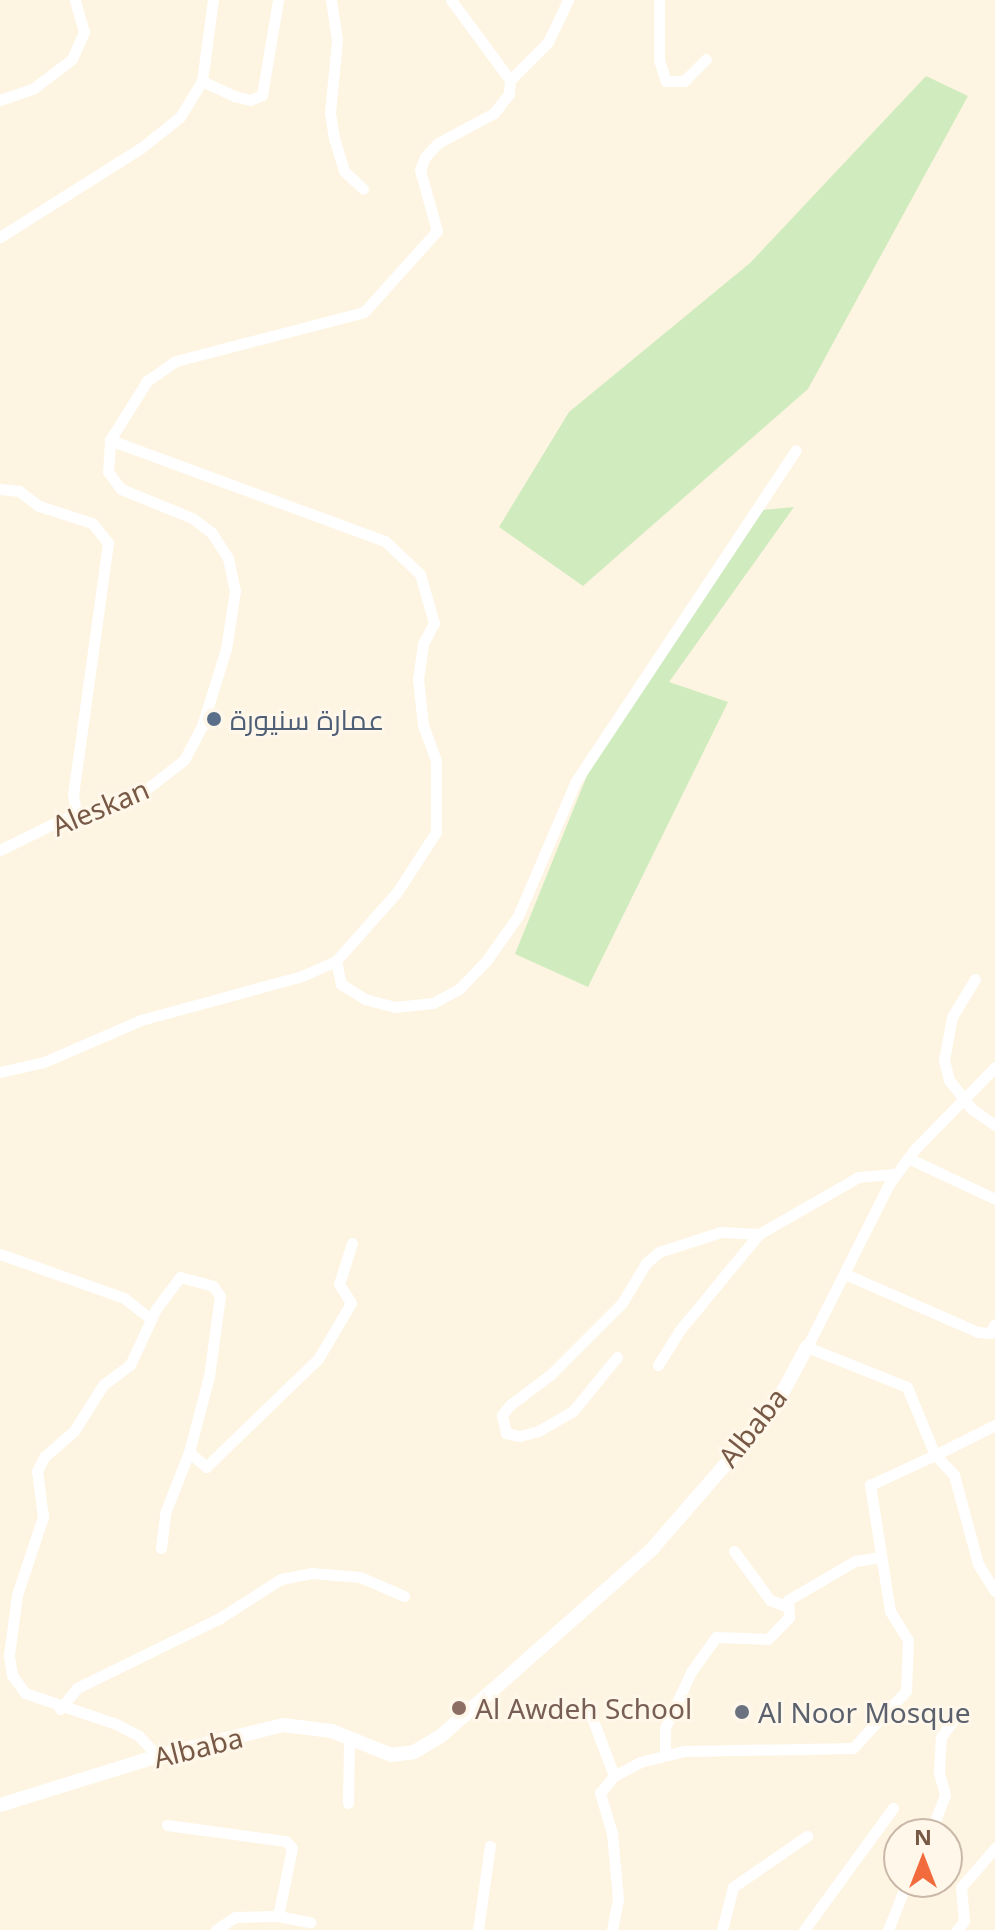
<!DOCTYPE html>
<meta charset="utf-8">
<style>
body{margin:0}
#map{position:relative;width:995px;height:1930px;overflow:hidden;background:#fef4e2;font-family:"Noto Sans",Cairo,sans-serif}
div>[style]{position:absolute}
[style*='--x']{left:calc(var(--x)*1px);top:calc(var(--y)*1px);width:calc(var(--w)*1px);rotate:calc(var(--a)*1deg)}
.green>*{inset:0;background:#d0ecbf}
.minor>*{height:11px;margin:-5.5px;padding:0 5.5px;transform-origin:5.5px;border-radius:5.5px;background:#fff}
.tertiary>*{height:14px;margin:-7px;padding:0 7px;transform-origin:7px;border-radius:7px;background:#fff}
.dots>*{width:22px;height:22px;translate:-50% -50%;box-sizing:border-box;border:4px solid #fff7ea;border-radius:50%}
span{translate:-50% -50%;white-space:nowrap;text-align:center;line-height:1.15;-webkit-text-stroke:6px #fff7ea;paint-order:stroke}
.service-label{font-size:28px;color:#4e5e75}
.left{translate:0 -50%;text-align:left}
.street-label{font-size:28px;color:#775946}
.education-label{font-size:28px;color:#785e54}
.worship-label{font-size:28px;color:#5b616d}
.north{position:absolute;left:883px;top:1818px;width:80px;height:80px;box-sizing:border-box;background:#fff7ea;border:2px solid #c9b8a8;border-radius:50%;rotate:0deg;font-size:22px;font-weight:700;line-height:32px;text-align:center;color:#775946}
.north::after{content:'';display:block;margin:auto;width:28px;height:36px;background:#f26b3d;clip-path:polygon(50% 0,100% 100%,50% 72%,0 100%)}
</style>
<div id="map">
<div class="green">
<i style="clip-path:polygon(926px 76px,968px 96px,808px 389px,583px 586px,499px 527px,569px 412px,750px 263px)"></i>
<i style="clip-path:polygon(794px 507px,669px 682px,728px 702px,588px 987px,515px 954px,605px 731px,751px 511px)"></i>
</div>
<div class="minor">
<i style="--x:331;--y:0;--w:40;--a:81.5"></i>
<i style="--x:337;--y:40;--w:73;--a:95.5"></i>
<i style="--x:330;--y:113;--w:25;--a:81"></i>
<i style="--x:334;--y:138;--w:34;--a:73"></i>
<i style="--x:344;--y:171;--w:26;--a:43"></i>
<i style="--x:659;--y:0;--w:60;--a:90"></i>
<i style="--x:659;--y:60;--w:22;--a:72"></i>
<i style="--x:666;--y:81;--w:18;--a:0"></i>
<i style="--x:684;--y:81;--w:31;--a:-45"></i>
<i style="--x:510;--y:80;--w:54;--a:-45"></i>
<i style="--x:548;--y:42;--w:47;--a:-64.5"></i>
<i style="--x:202;--y:81;--w:35;--a:25"></i>
<i style="--x:234;--y:96;--w:16;--a:14"></i>
<i style="--x:250;--y:100;--w:13;--a:-23"></i>
<i style="--x:262;--y:95;--w:96;--a:-80.4"></i>
<i style="--x:0;--y:100;--w:36;--a:-19"></i>
<i style="--x:34;--y:88;--w:48;--a:-37.3"></i>
<i style="--x:72;--y:59;--w:30;--a:-66"></i>
<i style="--x:84;--y:32;--w:33;--a:-106"></i>
<i style="--x:0;--y:237;--w:167;--a:-32.3"></i>
<i style="--x:141;--y:148;--w:50;--a:-38.5"></i>
<i style="--x:180;--y:117;--w:42;--a:-58.6"></i>
<i style="--x:202;--y:81;--w:82;--a:-82.3"></i>
<i style="--x:110;--y:440;--w:293;--a:20.2"></i>
<i style="--x:385;--y:541;--w:48;--a:43.3"></i>
<i style="--x:420;--y:574;--w:51;--a:74.1"></i>
<i style="--x:434;--y:623;--w:24;--a:118"></i>
<i style="--x:423;--y:644;--w:35;--a:98"></i>
<i style="--x:418;--y:679;--w:46;--a:83.8"></i>
<i style="--x:423;--y:725;--w:38;--a:70"></i>
<i style="--x:436;--y:761;--w:71;--a:90"></i>
<i style="--x:436;--y:832;--w:72;--a:123"></i>
<i style="--x:397;--y:892;--w:92;--a:131.5"></i>
<i style="--x:336;--y:961;--w:24;--a:78"></i>
<i style="--x:341;--y:984;--w:28;--a:32"></i>
<i style="--x:365;--y:999;--w:31;--a:15"></i>
<i style="--x:395;--y:1007;--w:38;--a:-6"></i>
<i style="--x:433;--y:1003;--w:30;--a:-28"></i>
<i style="--x:459;--y:989;--w:39;--a:-46"></i>
<i style="--x:486;--y:961;--w:55;--a:-54.6"></i>
<i style="--x:518;--y:916;--w:147;--a:-66.8"></i>
<i style="--x:576;--y:781;--w:397;--a:-56.4"></i>
<i style="--x:0;--y:489;--w:19;--a:6"></i>
<i style="--x:19;--y:491;--w:25;--a:37"></i>
<i style="--x:39;--y:506;--w:56;--a:17.8"></i>
<i style="--x:92;--y:523;--w:26;--a:51"></i>
<i style="--x:108;--y:543;--w:253;--a:97.9"></i>
<i style="--x:73;--y:794;--w:20;--a:81"></i>
<i style="--x:0;--y:850;--w:68;--a:-26.2"></i>
<i style="--x:61;--y:820;--w:82;--a:-17.8"></i>
<i style="--x:139;--y:795;--w:57;--a:-37.9"></i>
<i style="--x:184;--y:760;--w:38;--a:-62"></i>
<i style="--x:202;--y:726;--w:81;--a:-72.7"></i>
<i style="--x:226;--y:649;--w:59;--a:-81.2"></i>
<i style="--x:235;--y:591;--w:34;--a:-102"></i>
<i style="--x:228;--y:558;--w:30;--a:-123"></i>
<i style="--x:212;--y:533;--w:25;--a:-143"></i>
<i style="--x:192;--y:518;--w:77;--a:-157.8"></i>
<i style="--x:121;--y:489;--w:21;--a:-127"></i>
<i style="--x:108;--y:472;--w:32;--a:-86"></i>
<i style="--x:110;--y:440;--w:70;--a:-57.9"></i>
<i style="--x:147;--y:381;--w:35;--a:-35"></i>
<i style="--x:176;--y:361;--w:194;--a:-14.6"></i>
<i style="--x:364;--y:312;--w:109;--a:-48"></i>
<i style="--x:437;--y:231;--w:63;--a:-105.6"></i>
<i style="--x:420;--y:170;--w:14;--a:-69"></i>
<i style="--x:425;--y:157;--w:19;--a:-47"></i>
<i style="--x:438;--y:143;--w:64;--a:-28.2"></i>
<i style="--x:494;--y:113;--w:24;--a:-52"></i>
<i style="--x:509;--y:94;--w:14;--a:-86"></i>
<i style="--x:510;--y:80;--w:99;--a:-126.4"></i>
<i style="--x:975;--y:979;--w:44;--a:121.2"></i>
<i style="--x:952;--y:1017;--w:44;--a:100.5"></i>
<i style="--x:944;--y:1060;--w:21;--a:76"></i>
<i style="--x:949;--y:1080;--w:37;--a:52"></i>
<i style="--x:972;--y:1109;--w:28;--a:35"></i>
<i style="--x:0;--y:1072;--w:45;--a:-12.8"></i>
<i style="--x:44;--y:1062;--w:106;--a:-23.4"></i>
<i style="--x:141;--y:1020;--w:167;--a:-15.3"></i>
<i style="--x:302;--y:976;--w:37;--a:-24"></i>
<i style="--x:908;--y:1158;--w:96;--a:25.2"></i>
<i style="--x:0;--y:1254;--w:132;--a:19.5"></i>
<i style="--x:124;--y:1298;--w:34;--a:38"></i>
<i style="--x:845;--y:1274;--w:145;--a:23.6"></i>
<i style="--x:978;--y:1332;--w:12;--a:5"></i>
<i style="--x:990;--y:1333;--w:10;--a:-61"></i>
<i style="--x:617;--y:1357;--w:70;--a:129.2"></i>
<i style="--x:573;--y:1411;--w:39;--a:150"></i>
<i style="--x:539;--y:1431;--w:21;--a:166"></i>
<i style="--x:519;--y:1436;--w:13;--a:-167"></i>
<i style="--x:506;--y:1433;--w:18;--a:-103"></i>
<i style="--x:502;--y:1415;--w:13;--a:-51"></i>
<i style="--x:510;--y:1405;--w:50;--a:-36.9"></i>
<i style="--x:550;--y:1375;--w:102;--a:-45"></i>
<i style="--x:622;--y:1303;--w:47;--a:-59"></i>
<i style="--x:646;--y:1263;--w:17;--a:-40"></i>
<i style="--x:659;--y:1252;--w:65;--a:-17.9"></i>
<i style="--x:721;--y:1232;--w:38;--a:3"></i>
<i style="--x:759;--y:1234;--w:114;--a:-29.9"></i>
<i style="--x:858;--y:1177;--w:38;--a:-5"></i>
<i style="--x:658;--y:1365;--w:40;--a:-58"></i>
<i style="--x:679;--y:1331;--w:126;--a:-50.5"></i>
<i style="--x:995;--y:1425;--w:67;--a:153.4"></i>
<i style="--x:935;--y:1455;--w:28;--a:46"></i>
<i style="--x:954;--y:1475;--w:92;--a:74.9"></i>
<i style="--x:978;--y:1564;--w:32;--a:58"></i>
<i style="--x:161;--y:1548;--w:35;--a:-83"></i>
<i style="--x:165;--y:1513;--w:66;--a:-68.5"></i>
<i style="--x:734;--y:1551;--w:61;--a:53.7"></i>
<i style="--x:770;--y:1600;--w:19;--a:21"></i>
<i style="--x:60;--y:1709;--w:27;--a:-51"></i>
<i style="--x:77;--y:1688;--w:159;--a:-26.1"></i>
<i style="--x:220;--y:1618;--w:72;--a:-32.6"></i>
<i style="--x:281;--y:1579;--w:31;--a:-11"></i>
<i style="--x:311;--y:1573;--w:49;--a:4.7"></i>
<i style="--x:360;--y:1577;--w:48;--a:23.4"></i>
<i style="--x:591;--y:1715;--w:65;--a:69.3"></i>
<i style="--x:665;--y:1755;--w:27;--a:-90"></i>
<i style="--x:665;--y:1728;--w:62;--a:-65.1"></i>
<i style="--x:691;--y:1672;--w:43;--a:-54.5"></i>
<i style="--x:716;--y:1637;--w:52;--a:2.2"></i>
<i style="--x:768;--y:1639;--w:30;--a:-46"></i>
<i style="--x:789;--y:1617;--w:17;--a:-93"></i>
<i style="--x:788;--y:1600;--w:78;--a:-30.2"></i>
<i style="--x:855;--y:1561;--w:24;--a:-9"></i>
<i style="--x:158;--y:1756;--w:28;--a:-134"></i>
<i style="--x:139;--y:1736;--w:26;--a:-152"></i>
<i style="--x:116;--y:1724;--w:96;--a:-161.2"></i>
<i style="--x:25;--y:1693;--w:22;--a:-126"></i>
<i style="--x:12;--y:1675;--w:20;--a:-99"></i>
<i style="--x:9;--y:1655;--w:61;--a:-82.4"></i>
<i style="--x:17;--y:1595;--w:82;--a:-71.6"></i>
<i style="--x:43;--y:1517;--w:46;--a:-97.4"></i>
<i style="--x:37;--y:1471;--w:16;--a:-63"></i>
<i style="--x:44;--y:1457;--w:40;--a:-41"></i>
<i style="--x:74;--y:1431;--w:54;--a:-57.8"></i>
<i style="--x:103;--y:1385;--w:34;--a:-37"></i>
<i style="--x:130;--y:1365;--w:62;--a:-65.1"></i>
<i style="--x:156;--y:1309;--w:40;--a:-53"></i>
<i style="--x:180;--y:1277;--w:34;--a:15"></i>
<i style="--x:213;--y:1286;--w:12;--a:55"></i>
<i style="--x:220;--y:1296;--w:81;--a:97.8"></i>
<i style="--x:209;--y:1376;--w:79;--a:104.7"></i>
<i style="--x:189;--y:1452;--w:23;--a:41"></i>
<i style="--x:206;--y:1467;--w:156;--a:-44"></i>
<i style="--x:318;--y:1359;--w:65;--a:-59.5"></i>
<i style="--x:351;--y:1303;--w:22;--a:-122"></i>
<i style="--x:339;--y:1284;--w:43;--a:-72.4"></i>
<i style="--x:348;--y:1803;--w:65;--a:-89.1"></i>
<i style="--x:167;--y:1825;--w:120;--a:7.7"></i>
<i style="--x:286;--y:1841;--w:9;--a:49"></i>
<i style="--x:292;--y:1848;--w:69;--a:101.6"></i>
<i style="--x:278;--y:1916;--w:43;--a:178.7"></i>
<i style="--x:235;--y:1917;--w:23;--a:146"></i>
<i style="--x:930;--y:1834;--w:42;--a:-69"></i>
<i style="--x:945;--y:1795;--w:24;--a:-105"></i>
<i style="--x:939;--y:1772;--w:35;--a:-87"></i>
<i style="--x:941;--y:1737;--w:27;--a:-54"></i>
<i style="--x:278;--y:1916;--w:33;--a:11"></i>
<i style="--x:478;--y:1930;--w:85;--a:-81.9"></i>
<i style="--x:612;--y:1930;--w:32;--a:-79"></i>
<i style="--x:618;--y:1899;--w:66;--a:-95.2"></i>
<i style="--x:612;--y:1833;--w:42;--a:-106.7"></i>
<i style="--x:600;--y:1793;--w:22;--a:-51"></i>
<i style="--x:614;--y:1776;--w:30;--a:-28"></i>
<i style="--x:640;--y:1762;--w:45;--a:-14"></i>
<i style="--x:684;--y:1751;--w:169;--a:-1"></i>
<i style="--x:853;--y:1748;--w:78;--a:-47.1"></i>
<i style="--x:906;--y:1691;--w:51;--a:-87.8"></i>
<i style="--x:908;--y:1640;--w:34;--a:-122"></i>
<i style="--x:890;--y:1611;--w:128;--a:-99"></i>
<i style="--x:870;--y:1485;--w:72;--a:-24.8"></i>
<i style="--x:935;--y:1455;--w:74;--a:-112.4"></i>
<i style="--x:907;--y:1387;--w:108;--a:-158.2"></i>
<i style="--x:807;--y:1347;--w:182;--a:-63.3"></i>
<i style="--x:889;--y:1184;--w:42;--a:-53.7"></i>
<i style="--x:914;--y:1150;--w:116;--a:-45.7"></i>
<i style="--x:722;--y:1930;--w:44;--a:-75.7"></i>
<i style="--x:733;--y:1887;--w:90;--a:-34.6"></i>
<i style="--x:804;--y:1930;--w:151;--a:-53.9"></i>
<i style="--x:888;--y:1930;--w:52;--a:-68.4"></i>
<i style="--x:957;--y:1930;--w:11;--a:-52"></i>
<i style="--x:964;--y:1921;--w:34;--a:-95"></i>
<i style="--x:961;--y:1887;--w:52;--a:-48.9"></i>
</div>
<div class="tertiary">
<i style="--x:0;--y:1805;--w:165;--a:-17.2"></i>
<i style="--x:158;--y:1756;--w:129;--a:-13.9"></i>
<i style="--x:283;--y:1725;--w:49;--a:7"></i>
<i style="--x:332;--y:1731;--w:64;--a:22.1"></i>
<i style="--x:391;--y:1755;--w:23;--a:-7"></i>
<i style="--x:414;--y:1752;--w:33;--a:-31"></i>
<i style="--x:442;--y:1735;--w:281;--a:-41.5"></i>
<i style="--x:652;--y:1549;--w:184;--a:-49"></i>
<i style="--x:773;--y:1410;--w:72;--a:-61.6"></i>
</div>
<div class="dots">
<i style="left:214px;top:719px;background:#5c6f8a"></i>
<i style="left:459px;top:1708px;background:#8d6e63"></i>
<i style="left:742px;top:1712px;background:#6b7280"></i>
</div>
<div class="service-label">
<span class="left" style="left:230px;top:719px">عمارة سنيورة</span>
</div>
<div class="street-label">
<span style="left:100px;top:807px;rotate:-23deg">Aleskan</span>
<span style="left:752px;top:1427px;rotate:-52deg">Albaba</span>
<span style="left:198px;top:1747px;rotate:-14deg">Albaba</span>
</div>
<div class="education-label">
<span class="left" style="left:475px;top:1708px">Al Awdeh School</span>
</div>
<div class="worship-label">
<span class="left" style="left:758px;top:1712px">Al Noor Mosque</span>
</div>
<div class="north">N</div>
</div>
